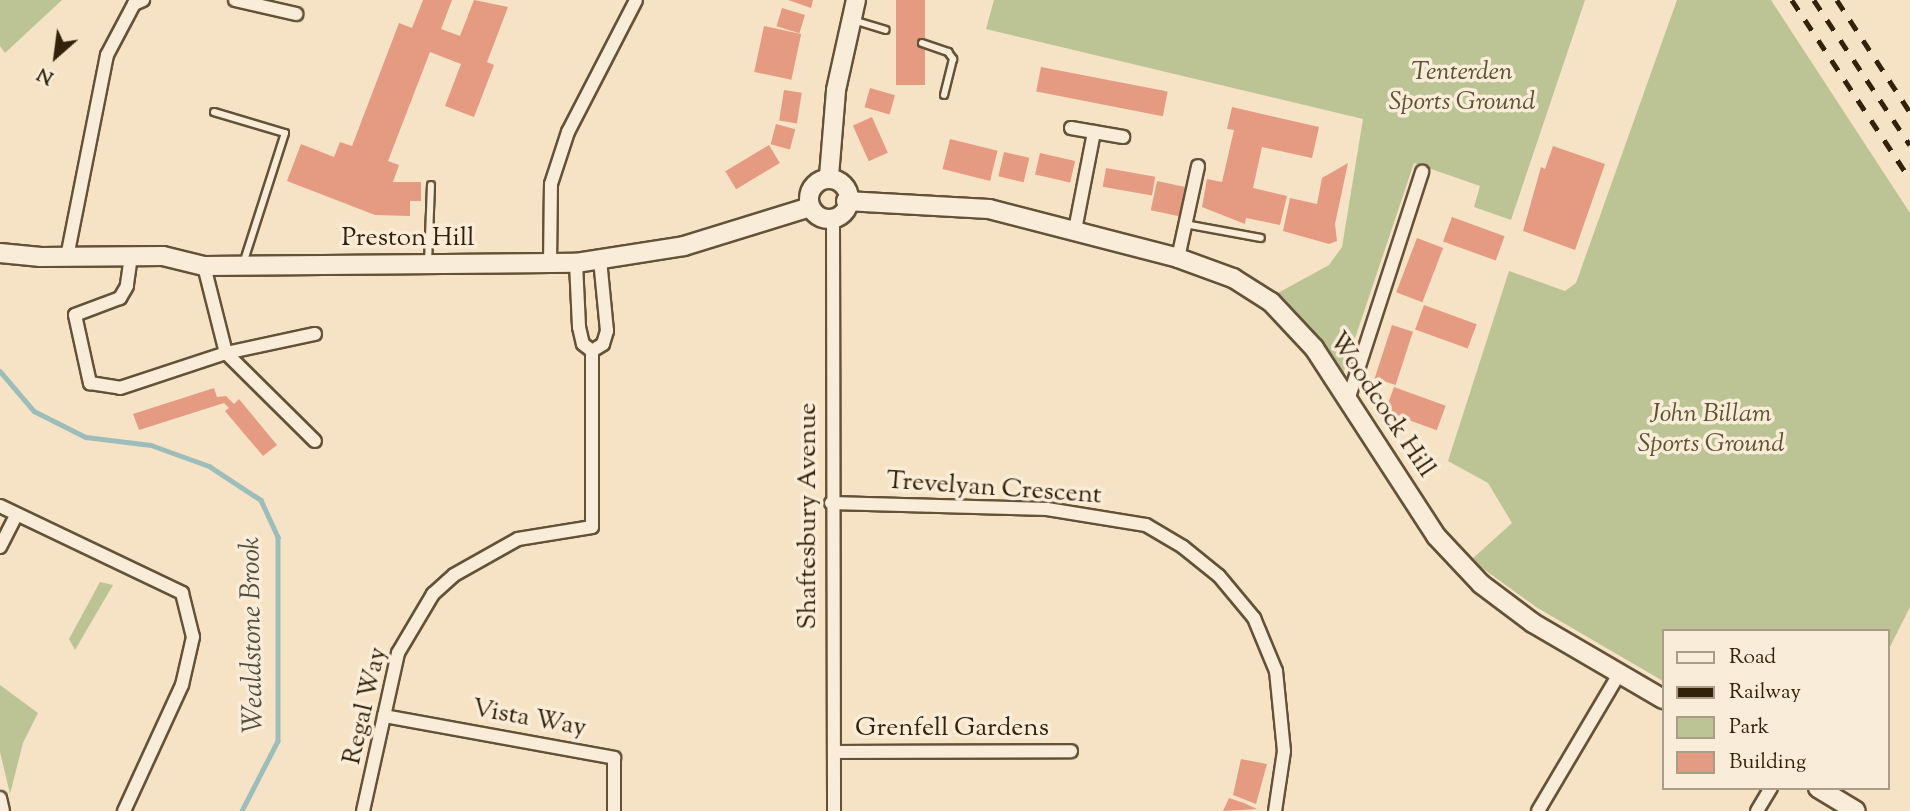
<!DOCTYPE html>
<style>
body{margin:0}
#map{position:relative;width:1910px;height:811px;overflow:hidden;background:#f6e3c5;font-family:"Sorts Mill Goudy",serif}
div>[style]{position:absolute}
[style*='--x']{left:calc(var(--x)*1px);top:calc(var(--y)*1px);width:calc(var(--w)*1px);rotate:calc(var(--a)*1deg)}
.green>*{inset:0;background:#bcc495}
.stream>*{height:4.5px;margin:-2.25px;padding:0 2.25px;transform-origin:2.25px;border-radius:2.25px;background:#9dbdba}
.building>*{inset:0;background:#e59a82;transform-origin:0 0}
.roads{filter:drop-shadow(2px 0 #645238) drop-shadow(-2px 0 #645238) drop-shadow(0 2px #645238) drop-shadow(0 -2px #645238)}
.lane>*{height:6px;margin:-3px;padding:0 3px;transform-origin:3px;border-radius:3px;background:#f9edd9}
.street>*{height:12px;margin:-6px;padding:0 6px;transform-origin:6px;border-radius:6px;background:#f9edd9}
.secondary>*{height:18px;margin:-9px;padding:0 9px;transform-origin:9px;border-radius:9px;background:#f9edd9}
.secondary>.ring{margin:-9px;padding:0;box-sizing:content-box;background:none;border:18px solid #f9edd9;border-radius:50%}
.rail>*{height:4.5px;margin-top:-2.25px;transform-origin:0;background:repeating-linear-gradient(90deg,#332209 0 12px,transparent 0 24px)}
span{translate:-50% -50%;white-space:nowrap;text-align:center;line-height:1.15;-webkit-text-stroke:7px #f9edd9;paint-order:stroke}
.park-label{font-size:26px;color:#5c5333;font-style:italic}
.street-label{font-size:26px;color:#332209}
.water-label{font-size:28px;color:#53503e;font-style:italic}
.legend{position:absolute;left:1662px;top:629px;width:228px;height:161px;box-sizing:border-box;background:#f9edd9;border:2px solid #aa9c86;margin:0;padding:9px 12px;list-style:none;font-size:21px;color:#332209}
.legend li{display:flex;align-items:center;gap:14px;height:35px}
.legend b{width:35px;border:2px solid #aa9c86}
.north{position:absolute;left:21px;top:21px;width:70px;height:70px;-webkit-text-stroke:5px #f9edd9;paint-order:stroke;rotate:208deg;font-size:19px;font-weight:700;line-height:28px;text-align:center;color:#332209}
.north::after{content:'';display:block;margin:auto;width:24px;height:32px;background:#332209;clip-path:polygon(50% 0,100% 100%,50% 72%,0 100%)}
</style>
<div id="map">
<div class="green">
<i style="clip-path:polygon(0 0,62px 0,5px 53px,0 46px)"></i>
<i style="clip-path:polygon(994px 0,1585px 0,1511px 220px,1474px 207px,1480px 186px,1414px 163px,1343px 374px,1276px 294px,1329px 265px,1342px 247px,1363px 119px,986px 29px)"></i>
<i style="clip-path:polygon(1677px 0,1771px 0,1910px 213px,1910px 607px,1887px 653px,1887px 631px,1663px 631px,1663px 681px,1536px 607px,1471px 560px,1512px 523px,1488px 483px,1448px 461px,1509px 271px,1565px 291px,1576px 283px)"></i>
<i style="clip-path:polygon(100px 582px,113px 585px,75px 650px,69px 639px)"></i>
<i style="clip-path:polygon(0 685px,38px 713px,23px 743px,10px 794px,0 752px)"></i>
</div>
<div class="stream">
<i style="--x:0;--y:371;--w:52;--a:49.6"></i>
<i style="--x:34;--y:411;--w:58;--a:26.6"></i>
<i style="--x:86;--y:437;--w:65;--a:7"></i>
<i style="--x:151;--y:445;--w:62;--a:19.9"></i>
<i style="--x:209;--y:466;--w:62;--a:33.2"></i>
<i style="--x:261;--y:500;--w:41;--a:65.3"></i>
<i style="--x:278;--y:537;--w:204;--a:90"></i>
<i style="--x:278;--y:741;--w:79;--a:117.2"></i>
</div>
<div class="building">
<i style="clip-path:polygon(423px 0,452px 0,441px 29px,460px 36px,474px 0,508px 7px,487px 62px,494px 65px,474px 117px,445px 106px,461px 64px,430px 52px,388px 161px,399px 165px,393px 182px,421px 182px,421px 201px,410px 201px,410px 216px,375px 215px,287px 181px,301px 144px,334px 157px,340px 142px,352px 146px,399px 23px,412px 28px)"></i>
<i style="clip-path:polygon(788px 0,813px 0,811px 8px)"></i>
<i style="left:896px;top:0;width:29px;height:85px"></i>
<i style="left:782px;top:8px;width:24px;height:19px;rotate:17deg"></i>
<i style="left:764px;top:26px;width:38px;height:47px;rotate:12deg"></i>
<i style="left:1041px;top:67px;width:129px;height:25px;rotate:11deg"></i>
<i style="left:870px;top:88px;width:26px;height:20px;rotate:16deg"></i>
<i style="left:784px;top:90px;width:18px;height:31px;rotate:9deg"></i>
<i style="clip-path:polygon(1232px 107px,1319px 127px,1312px 158px,1262px 147px,1253px 188px,1287px 196px,1280px 225px,1246px 218px,1245px 224px,1202px 207px,1207px 179px,1222px 182px,1234px 130px,1227px 129px)"></i>
<i style="left:872px;top:117px;width:39px;height:21px;rotate:66deg"></i>
<i style="left:776px;top:124px;width:20px;height:21px;rotate:15deg"></i>
<i style="left:950px;top:139px;width:49px;height:31px;rotate:14deg"></i>
<i style="left:769px;top:145px;width:21px;height:51px;rotate:59deg"></i>
<i style="clip-path:polygon(1553px 146px,1605px 164px,1575px 250px,1523px 231px,1541px 167px,1545px 169px)"></i>
<i style="left:1004px;top:152px;width:26px;height:25px;rotate:13deg"></i>
<i style="left:1040px;top:153px;width:36px;height:22px;rotate:13deg"></i>
<i style="clip-path:polygon(1348px 163px,1335px 224px,1337px 241px,1329px 244px,1283px 231px,1290px 198px,1317px 204px,1322px 178px)"></i>
<i style="left:1106px;top:168px;width:50px;height:19px;rotate:10deg"></i>
<i style="left:1157px;top:181px;width:29px;height:30px;rotate:12deg"></i>
<i style="left:1452px;top:217px;width:56px;height:26px;rotate:20deg"></i>
<i style="left:1417px;top:238px;width:28px;height:58px;rotate:21deg"></i>
<i style="left:1424px;top:305px;width:56px;height:26px;rotate:20deg"></i>
<i style="left:1392px;top:325px;width:22px;height:56px;rotate:18deg"></i>
<i style="left:1394px;top:387px;width:55px;height:26px;rotate:20deg"></i>
<i style="clip-path:polygon(214px 388px,217px 397px,226px 396px,234px 404px,239px 399px,277px 445px,263px 456px,225px 411px,229px 408px,224px 403px,139px 430px,133px 414px)"></i>
<i style="clip-path:polygon(1241px 759px,1267px 764px,1256px 804px,1233px 795px)"></i>
<i style="clip-path:polygon(1229px 798px,1244px 803px,1257px 809px,1223px 811px)"></i>
</div>
<div class="roads">
<div class="lane">
<i style="--x:853;--y:20;--w:34;--a:17"></i>
<i style="--x:922;--y:43;--w:28;--a:19"></i>
<i style="--x:948;--y:52;--w:9;--a:54"></i>
<i style="--x:953;--y:59;--w:37;--a:104"></i>
<i style="--x:214;--y:112;--w:74;--a:16.5"></i>
<i style="--x:285;--y:133;--w:138;--a:107.8"></i>
<i style="--x:1185;--y:224;--w:77;--a:10.4"></i>
<i style="--x:428;--y:263;--w:78;--a:-87.8"></i>
</div>
<div class="street">
<i style="--x:235;--y:0;--w:63;--a:12.9"></i>
<i style="--x:1071;--y:128;--w:53;--a:9.8"></i>
<i style="--x:833;--y:220;--w:591;--a:89.9"></i>
<i style="--x:1075;--y:230;--w:100;--a:-79"></i>
<i style="--x:131;--y:256;--w:30;--a:98"></i>
<i style="--x:127;--y:286;--w:14;--a:120"></i>
<i style="--x:120;--y:298;--w:48;--a:159.3"></i>
<i style="--x:75;--y:315;--w:70;--a:77.6"></i>
<i style="--x:90;--y:383;--w:30;--a:9"></i>
<i style="--x:120;--y:388;--w:112;--a:-18.3"></i>
<i style="--x:226;--y:353;--w:91;--a:-12.1"></i>
<i style="--x:67;--y:257;--w:206;--a:-78.8"></i>
<i style="--x:107;--y:55;--w:58;--a:-62.1"></i>
<i style="--x:134;--y:4;--w:10;--a:-24"></i>
<i style="--x:1178;--y:258;--w:94;--a:-77.7"></i>
<i style="--x:576;--y:263;--w:64;--a:87.3"></i>
<i style="--x:579;--y:327;--w:17;--a:77"></i>
<i style="--x:583;--y:344;--w:11;--a:38"></i>
<i style="--x:592;--y:351;--w:13;--a:-32"></i>
<i style="--x:603;--y:344;--w:14;--a:-73"></i>
<i style="--x:607;--y:331;--w:71;--a:-95.6"></i>
<i style="--x:550;--y:264;--w:80;--a:-89.3"></i>
<i style="--x:551;--y:184;--w:55;--a:-71.9"></i>
<i style="--x:568;--y:132;--w:148;--a:-62.7"></i>
<i style="--x:204;--y:266;--w:90;--a:75.8"></i>
<i style="--x:226;--y:353;--w:125;--a:44.7"></i>
<i style="--x:1349;--y:397;--w:237;--a:-72"></i>
<i style="--x:831;--y:503;--w:216;--a:1.6"></i>
<i style="--x:1047;--y:509;--w:100;--a:9.2"></i>
<i style="--x:1146;--y:525;--w:43;--a:30.7"></i>
<i style="--x:1183;--y:547;--w:46;--a:38.9"></i>
<i style="--x:1219;--y:576;--w:55;--a:50.2"></i>
<i style="--x:1254;--y:618;--w:57;--a:67.5"></i>
<i style="--x:1276;--y:671;--w:80;--a:84.3"></i>
<i style="--x:1284;--y:751;--w:61;--a:98.5"></i>
<i style="--x:0;--y:506;--w:202;--a:25.5"></i>
<i style="--x:182;--y:593;--w:45;--a:76"></i>
<i style="--x:193;--y:637;--w:49;--a:102.9"></i>
<i style="--x:182;--y:685;--w:139;--a:114.7"></i>
<i style="--x:0;--y:547;--w:36;--a:-63"></i>
<i style="--x:384;--y:716;--w:234;--a:10.3"></i>
<i style="--x:614;--y:758;--w:53;--a:90"></i>
<i style="--x:834;--y:752;--w:237;--a:-0.2"></i>
<i style="--x:0;--y:798;--w:13;--a:77"></i>
<i style="--x:363;--y:811;--w:162;--a:-77.5"></i>
<i style="--x:398;--y:653;--w:69;--a:-59.3"></i>
<i style="--x:433;--y:594;--w:28;--a:-42"></i>
<i style="--x:454;--y:575;--w:73;--a:-29.4"></i>
<i style="--x:518;--y:539;--w:75;--a:-9.2"></i>
<i style="--x:592;--y:527;--w:176;--a:-90"></i>
<i style="--x:1538;--y:811;--w:159;--a:-59.4"></i>
<i style="--x:1757;--y:811;--w:27;--a:-59"></i>
</div>
<div class="secondary">
<i style="--x:829;--y:176;--w:86;--a:-85.3"></i>
<i style="--x:836;--y:90;--w:92;--a:-77.5"></i>
<i class="ring" style="left:809px;top:179px;width:22px;height:22px"></i>
<i style="--x:846;--y:201;--w:143;--a:3.2"></i>
<i style="--x:989;--y:209;--w:195;--a:14.5"></i>
<i style="--x:1178;--y:258;--w:59;--a:20"></i>
<i style="--x:1233;--y:278;--w:45;--a:32.3"></i>
<i style="--x:1271;--y:302;--w:63;--a:46.9"></i>
<i style="--x:1314;--y:348;--w:224;--a:57"></i>
<i style="--x:1436;--y:536;--w:66;--a:46.8"></i>
<i style="--x:1481;--y:584;--w:65;--a:36.9"></i>
<i style="--x:1533;--y:623;--w:151;--a:30.3"></i>
<i style="--x:0;--y:253;--w:41;--a:5.6"></i>
<i style="--x:41;--y:257;--w:122;--a:-0.5"></i>
<i style="--x:163;--y:256;--w:42;--a:13.7"></i>
<i style="--x:204;--y:266;--w:372;--a:-0.5"></i>
<i style="--x:576;--y:263;--w:109;--a:-8.9"></i>
<i style="--x:684;--y:246;--w:132;--a:-17.2"></i>
<i style="--x:1818;--y:788;--w:44;--a:31.2"></i>
</div>
</div>
<div class="rail">
<i style="--x:1792;--y:0;--w:214;--a:56.6"></i>
<i style="--x:1814;--y:0;--w:174;--a:56.5"></i>
<i style="--x:1837;--y:0;--w:134;--a:56.9"></i>
</div>
<div class="park-label">
<span style="left:1462px;top:88px">Tenterden<br>Sports Ground</span>
<span style="left:1711px;top:430px">John Billam<br>Sports Ground</span>
</div>
<div class="street-label">
<span style="left:408px;top:239px">Preston Hill</span>
<span style="left:1381px;top:405px;rotate:56deg">Woodcock Hill</span>
<span style="left:994px;top:489px;rotate:4deg">Trevelyan Crescent</span>
<span style="left:809px;top:516px;rotate:-90deg">Shaftesbury Avenue</span>
<span style="left:366px;top:706px;rotate:-77deg">Regal Way</span>
<span style="left:529px;top:719px;rotate:10deg">Vista Way</span>
<span style="left:952px;top:729px">Grenfell Gardens</span>
</div>
<div class="water-label">
<span style="left:253px;top:635px;rotate:-91deg">Wealdstone Brook</span>
</div>
<ul class="legend">
<li><b style="height:9px;background:#f9edd9"></b>Road</li>
<li><b style="height:9px;background:#332209"></b>Railway</li>
<li><b style="height:19px;background:#bcc495"></b>Park</li>
<li><b style="height:19px;background:#e59a82"></b>Building</li>
</ul>
<div class="north">N</div>
</div>
